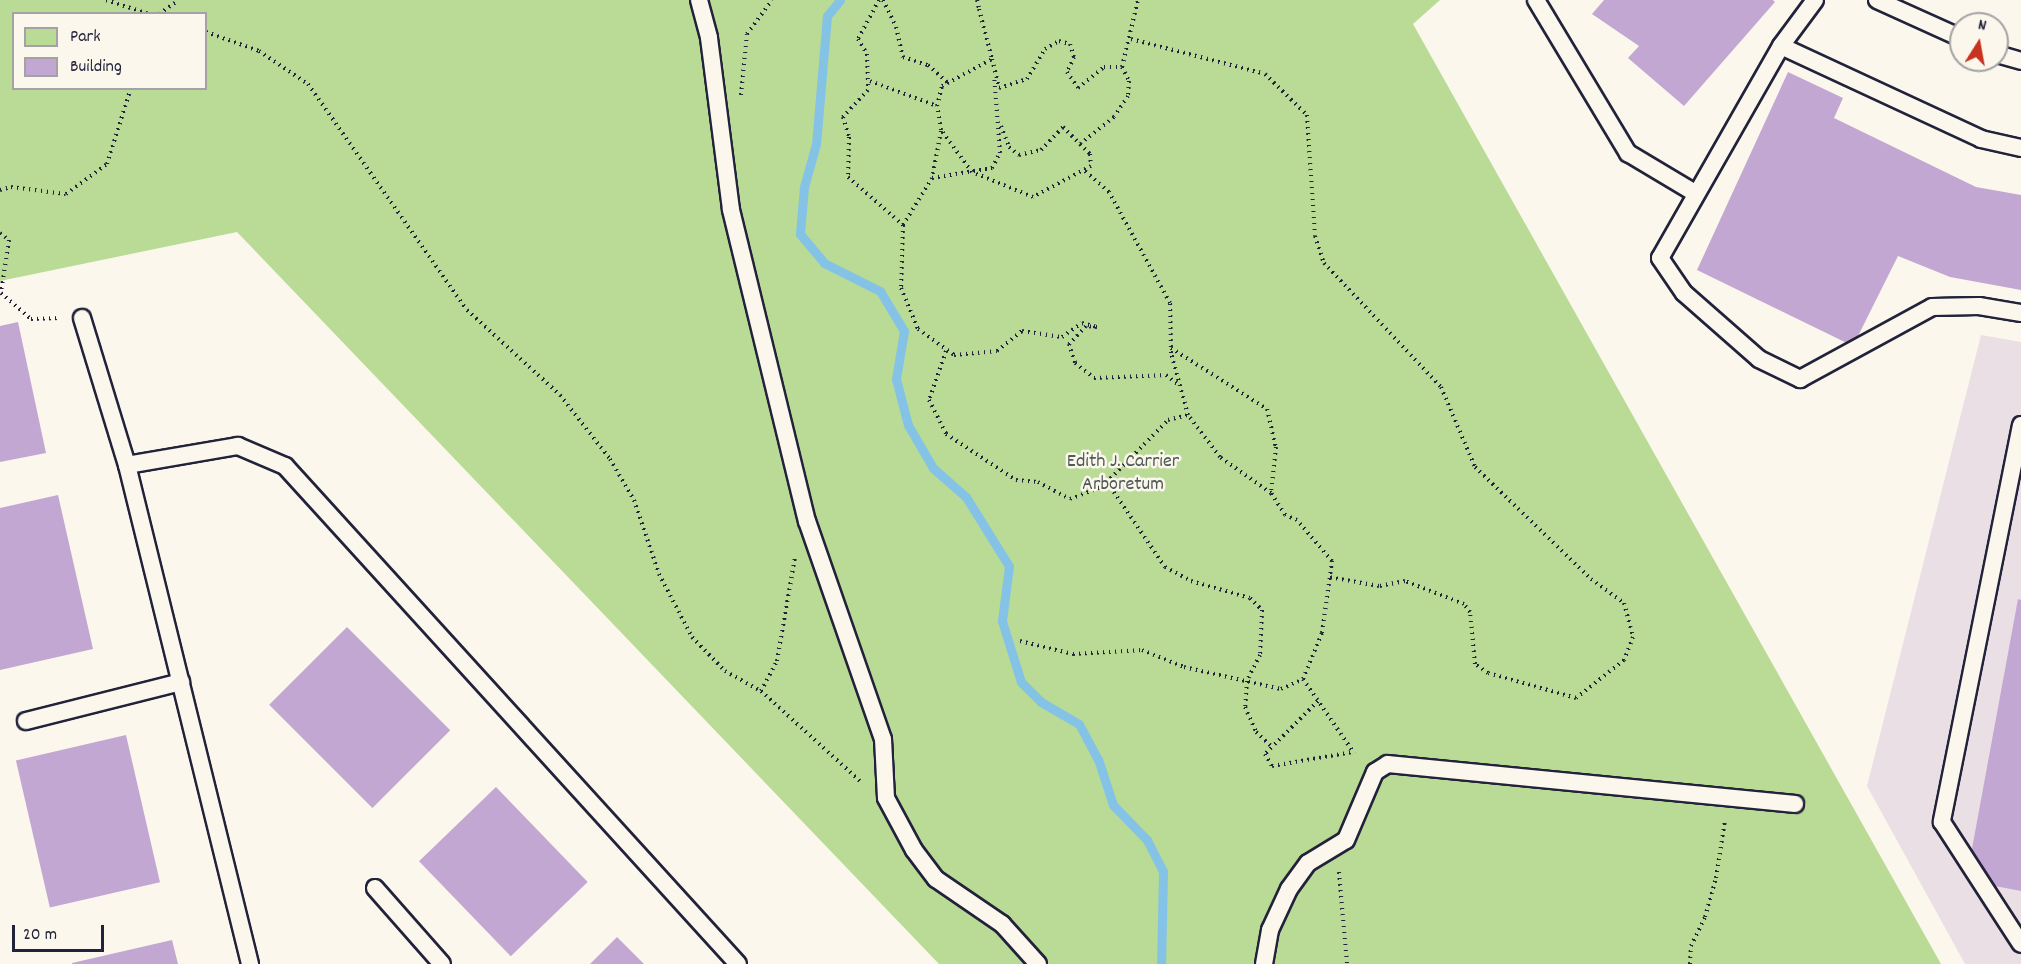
<!DOCTYPE html>
<style>
body{margin:0}
#map{position:relative;width:2021px;height:964px;overflow:hidden;background:#fbf7ec;font-family:Dekko,sans-serif}
div>[style]{position:absolute}
[style*='--x']{left:calc(var(--x)*1px);top:calc(var(--y)*1px);width:calc(var(--w)*1px);rotate:calc(var(--a)*1deg)}
.built>*{inset:0;background:#eadfe4}
.green>*{inset:0;background:#b9db95}
.stream>*{height:9px;margin:-4.5px;padding:0 4.5px;transform-origin:4.5px;border-radius:4.5px;background:#85c3e6}
.building>*{inset:0;background:#c3a7d3;transform-origin:0 0}
.path>*{height:4px;margin-top:-2px;transform-origin:0;background:repeating-linear-gradient(90deg,#22223b 0 1.5px,transparent 0 6px)}
.roads{filter:drop-shadow(2px 0 #22223b) drop-shadow(-2px 0 #22223b) drop-shadow(0 2px #22223b) drop-shadow(0 -2px #22223b)}
.lane>*{height:16px;margin:-8px;padding:0 8px;transform-origin:8px;border-radius:8px;background:#fbf7ec}
span{translate:-50% -50%;white-space:nowrap;text-align:center;line-height:1.15;-webkit-text-stroke:5px #fbf7ec;paint-order:stroke}
.park-label{font-size:20px;color:#4f5a56}
.legend{position:absolute;left:12px;top:12px;width:195px;height:78px;box-sizing:border-box;background:#fbf7ec;border:2px solid #a4a2a5;margin:0;padding:8px 10px;list-style:none;font-size:18px;color:#22223b}
.legend li{display:flex;align-items:center;gap:12px;height:30px}
.legend b{width:30px;border:2px solid #a4a2a5}
.north{position:absolute;left:1949px;top:12px;width:60px;height:60px;box-sizing:border-box;background:#fbf7ec;border:2px solid #a4a2a5;border-radius:50%;rotate:11deg;font-size:16px;font-weight:700;line-height:24px;text-align:center;color:#22223b}
.north::after{content:'';display:block;margin:auto;width:21px;height:27px;background:#c8321e;clip-path:polygon(50% 0,100% 100%,50% 72%,0 100%)}
.scale{position:absolute;left:12px;top:925px;width:92px;height:27px;box-sizing:border-box;border:3px solid #22223b;border-top:0;padding-left:8px;font-size:18px;line-height:21px;white-space:nowrap;color:#22223b;-webkit-text-stroke:4px #fbf7ec;paint-order:stroke}
</style>
<div id="map">
<div class="built">
<i style="clip-path:polygon(1981px 335px,2021px 342px,2021px 964px,1965px 964px,1867px 786px)"></i>
</div>
<div class="green">
<i style="clip-path:polygon(evenodd,0 0,1440px 0,1413px 24px,1941px 964px,939px 964px,237px 232px,0 281px,0 0,14px 14px,206px 14px,206px 88px,14px 88px,14px 14px)"></i>
</div>
<div class="stream">
<i style="--x:840;--y:0;--w:21;--a:129"></i>
<i style="--x:827;--y:16;--w:128;--a:94.9"></i>
<i style="--x:816;--y:144;--w:45;--a:105.6"></i>
<i style="--x:804;--y:187;--w:47;--a:94.9"></i>
<i style="--x:800;--y:234;--w:38;--a:50"></i>
<i style="--x:824;--y:263;--w:63;--a:26.6"></i>
<i style="--x:880;--y:291;--w:47;--a:59"></i>
<i style="--x:904;--y:331;--w:49;--a:99.5"></i>
<i style="--x:896;--y:379;--w:48;--a:75.4"></i>
<i style="--x:908;--y:425;--w:50;--a:59.8"></i>
<i style="--x:933;--y:468;--w:44;--a:41.3"></i>
<i style="--x:966;--y:497;--w:81;--a:58.1"></i>
<i style="--x:1009;--y:566;--w:55;--a:97.3"></i>
<i style="--x:1002;--y:621;--w:64;--a:72.7"></i>
<i style="--x:1021;--y:682;--w:28;--a:45"></i>
<i style="--x:1041;--y:702;--w:44;--a:30.1"></i>
<i style="--x:1079;--y:724;--w:40;--a:62"></i>
<i style="--x:1098;--y:759;--w:48;--a:71.9"></i>
<i style="--x:1113;--y:805;--w:49;--a:45.8"></i>
<i style="--x:1147;--y:840;--w:36;--a:63"></i>
<i style="--x:1163;--y:872;--w:92;--a:91.2"></i>
</div>
<div class="building">
<i style="clip-path:polygon(1604px 0,1773px 0,1775px 2px,1684px 106px,1628px 58px,1639px 46px,1592px 14px)"></i>
<i style="clip-path:polygon(1788px 72px,1843px 98px,1834px 118px,1976px 187px,2021px 195px,2021px 290px,1950px 277px,1898px 256px,1853px 346px,1697px 270px)"></i>
<i style="clip-path:polygon(18px 322px,46px 453px,0 462px,0 326px)"></i>
<i style="clip-path:polygon(58px 495px,93px 649px,0 670px,0 508px)"></i>
<i style="clip-path:polygon(2018px 599px,2021px 600px,2021px 891px,1990px 885px,1971px 854px)"></i>
<i style="left:347px;top:627px;width:146px;height:110px;rotate:45deg"></i>
<i style="left:126px;top:735px;width:151px;height:113px;rotate:77deg"></i>
<i style="left:496px;top:787px;width:132px;height:107px;rotate:46deg"></i>
<i style="clip-path:polygon(617px 937px,644px 964px,590px 964px)"></i>
<i style="clip-path:polygon(172px 940px,178px 964px,72px 964px,72px 963px)"></i>
</div>
<div class="path">
<i style="--x:106;--y:0;--w:45;--a:18"></i>
<i style="--x:879;--y:0;--w:44;--a:118.3"></i>
<i style="--x:858;--y:39;--w:17;--a:59"></i>
<i style="--x:867;--y:54;--w:36;--a:88"></i>
<i style="--x:868;--y:90;--w:37;--a:133"></i>
<i style="--x:843;--y:117;--w:21;--a:73"></i>
<i style="--x:849;--y:137;--w:40;--a:91.4"></i>
<i style="--x:848;--y:177;--w:73;--a:41.1"></i>
<i style="--x:903;--y:225;--w:63;--a:91.8"></i>
<i style="--x:901;--y:288;--w:44;--a:67.5"></i>
<i style="--x:918;--y:329;--w:44;--a:35.8"></i>
<i style="--x:954;--y:355;--w:43;--a:-5.3"></i>
<i style="--x:997;--y:351;--w:32;--a:-39"></i>
<i style="--x:1022;--y:331;--w:40;--a:8.5"></i>
<i style="--x:1062;--y:337;--w:24;--a:-35"></i>
<i style="--x:1082;--y:323;--w:16;--a:15"></i>
<i style="--x:1097;--y:327;--w:11;--a:-175"></i>
<i style="--x:1086;--y:326;--w:25;--a:133"></i>
<i style="--x:1069;--y:344;--w:20;--a:72"></i>
<i style="--x:1075;--y:363;--w:24;--a:38"></i>
<i style="--x:1094;--y:378;--w:72;--a:-2.4"></i>
<i style="--x:1166;--y:375;--w:16;--a:38"></i>
<i style="--x:883;--y:0;--w:30;--a:64"></i>
<i style="--x:896;--y:27;--w:31;--a:77"></i>
<i style="--x:903;--y:57;--w:26;--a:18"></i>
<i style="--x:928;--y:65;--w:27;--a:42"></i>
<i style="--x:977;--y:0;--w:9;--a:77"></i>
<i style="--x:979;--y:9;--w:52;--a:75.4"></i>
<i style="--x:992;--y:59;--w:30;--a:76"></i>
<i style="--x:999;--y:88;--w:29;--a:-18"></i>
<i style="--x:1027;--y:79;--w:35;--a:-59"></i>
<i style="--x:1045;--y:49;--w:16;--a:-30"></i>
<i style="--x:1059;--y:41;--w:11;--a:15"></i>
<i style="--x:1070;--y:44;--w:14;--a:73"></i>
<i style="--x:1074;--y:57;--w:17;--a:115"></i>
<i style="--x:1067;--y:72;--w:19;--a:55"></i>
<i style="--x:1078;--y:88;--w:33;--a:-39"></i>
<i style="--x:1104;--y:67;--w:18;--a:0"></i>
<i style="--x:1122;--y:67;--w:16;--a:63"></i>
<i style="--x:1129;--y:81;--w:15;--a:94"></i>
<i style="--x:1128;--y:96;--w:25;--a:124"></i>
<i style="--x:1114;--y:117;--w:43;--a:141.5"></i>
<i style="--x:1080;--y:144;--w:14;--a:45"></i>
<i style="--x:1090;--y:154;--w:12;--a:85"></i>
<i style="--x:1091;--y:166;--w:66;--a:151.9"></i>
<i style="--x:1033;--y:197;--w:66;--a:-157.7"></i>
<i style="--x:972;--y:172;--w:52;--a:-126.4"></i>
<i style="--x:941;--y:130;--w:24;--a:-99"></i>
<i style="--x:937;--y:106;--w:21;--a:-76"></i>
<i style="--x:942;--y:86;--w:57;--a:-28.4"></i>
<i style="--x:159;--y:14;--w:24;--a:-35"></i>
<i style="--x:206;--y:32;--w:56;--a:19.7"></i>
<i style="--x:259;--y:51;--w:59;--a:34"></i>
<i style="--x:308;--y:84;--w:276;--a:54.9"></i>
<i style="--x:467;--y:310;--w:126;--a:42.4"></i>
<i style="--x:560;--y:395;--w:81;--a:52"></i>
<i style="--x:610;--y:459;--w:48;--a:59.7"></i>
<i style="--x:634;--y:500;--w:78;--a:71.3"></i>
<i style="--x:659;--y:574;--w:71;--a:62.4"></i>
<i style="--x:692;--y:637;--w:47;--a:45.9"></i>
<i style="--x:725;--y:671;--w:41;--a:29.1"></i>
<i style="--x:761;--y:691;--w:34;--a:-62"></i>
<i style="--x:777;--y:661;--w:106;--a:-80.2"></i>
<i style="--x:1131;--y:39;--w:138;--a:14.6"></i>
<i style="--x:1265;--y:74;--w:59;--a:44.3"></i>
<i style="--x:1307;--y:115;--w:121;--a:86.2"></i>
<i style="--x:1315;--y:236;--w:28;--a:72"></i>
<i style="--x:1324;--y:263;--w:170;--a:46.7"></i>
<i style="--x:1441;--y:387;--w:87;--a:67"></i>
<i style="--x:1475;--y:467;--w:161;--a:44"></i>
<i style="--x:1591;--y:579;--w:41;--a:36"></i>
<i style="--x:1624;--y:603;--w:35;--a:75"></i>
<i style="--x:1633;--y:637;--w:25;--a:111"></i>
<i style="--x:1624;--y:660;--w:61;--a:141.6"></i>
<i style="--x:1576;--y:698;--w:91;--a:-164.1"></i>
<i style="--x:1488;--y:673;--w:16;--a:-145"></i>
<i style="--x:1475;--y:664;--w:52;--a:-95.5"></i>
<i style="--x:1470;--y:612;--w:10;--a:-127"></i>
<i style="--x:1464;--y:604;--w:63;--a:-158.7"></i>
<i style="--x:1405;--y:581;--w:26;--a:169"></i>
<i style="--x:1379;--y:586;--w:51;--a:-169.8"></i>
<i style="--x:1122;--y:67;--w:69;--a:-76.6"></i>
<i style="--x:870;--y:81;--w:72;--a:20.5"></i>
<i style="--x:741;--y:95;--w:61;--a:-84.4"></i>
<i style="--x:747;--y:34;--w:42;--a:-53.7"></i>
<i style="--x:1001;--y:126;--w:22;--a:69"></i>
<i style="--x:1009;--y:147;--w:13;--a:39"></i>
<i style="--x:1019;--y:155;--w:23;--a:-13"></i>
<i style="--x:1041;--y:150;--w:32;--a:-46"></i>
<i style="--x:1063;--y:127;--w:24;--a:45"></i>
<i style="--x:941;--y:131;--w:48;--a:100.8"></i>
<i style="--x:932;--y:178;--w:61;--a:-9.5"></i>
<i style="--x:992;--y:168;--w:17;--a:-62"></i>
<i style="--x:1000;--y:153;--w:78;--a:-94.4"></i>
<i style="--x:0;--y:190;--w:11;--a:-15"></i>
<i style="--x:11;--y:187;--w:55;--a:7.3"></i>
<i style="--x:66;--y:194;--w:51;--a:-36.2"></i>
<i style="--x:107;--y:164;--w:80;--a:-72.5"></i>
<i style="--x:903;--y:225;--w:55;--a:-58.3"></i>
<i style="--x:0;--y:233;--w:11;--a:38"></i>
<i style="--x:9;--y:240;--w:54;--a:98.6"></i>
<i style="--x:1;--y:293;--w:40;--a:41"></i>
<i style="--x:31;--y:319;--w:29;--a:-2"></i>
<i style="--x:1171;--y:348;--w:114;--a:32.4"></i>
<i style="--x:1267;--y:409;--w:39;--a:77"></i>
<i style="--x:1276;--y:447;--w:45;--a:96.3"></i>
<i style="--x:946;--y:351;--w:52;--a:109.1"></i>
<i style="--x:929;--y:400;--w:38;--a:63"></i>
<i style="--x:946;--y:434;--w:84;--a:33.3"></i>
<i style="--x:1016;--y:480;--w:22;--a:5"></i>
<i style="--x:1038;--y:482;--w:36;--a:28"></i>
<i style="--x:1070;--y:499;--w:34;--a:-21"></i>
<i style="--x:1102;--y:487;--w:94;--a:-45.4"></i>
<i style="--x:1168;--y:420;--w:21;--a:-14"></i>
<i style="--x:1107;--y:482;--w:103;--a:55.7"></i>
<i style="--x:1165;--y:567;--w:30;--a:28"></i>
<i style="--x:1191;--y:581;--w:61;--a:16.1"></i>
<i style="--x:1250;--y:598;--w:17;--a:45"></i>
<i style="--x:1262;--y:610;--w:45;--a:92.5"></i>
<i style="--x:1260;--y:655;--w:29;--a:117"></i>
<i style="--x:1247;--y:681;--w:26;--a:94"></i>
<i style="--x:1245;--y:707;--w:27;--a:66"></i>
<i style="--x:1256;--y:732;--w:22;--a:43"></i>
<i style="--x:1020;--y:641;--w:55;--a:13.8"></i>
<i style="--x:1073;--y:654;--w:69;--a:-3.3"></i>
<i style="--x:1142;--y:650;--w:45;--a:22"></i>
<i style="--x:1184;--y:667;--w:99;--a:12.8"></i>
<i style="--x:1281;--y:689;--w:24;--a:-24"></i>
<i style="--x:1303;--y:679;--w:50;--a:-67.6"></i>
<i style="--x:1322;--y:633;--w:73;--a:-82.1"></i>
<i style="--x:1332;--y:561;--w:54;--a:-130.5"></i>
<i style="--x:1297;--y:520;--w:13;--a:-157"></i>
<i style="--x:1285;--y:515;--w:26;--a:-122"></i>
<i style="--x:1271;--y:493;--w:62;--a:-144.8"></i>
<i style="--x:1220;--y:457;--w:53;--a:-127.3"></i>
<i style="--x:1188;--y:415;--w:64;--a:-105.3"></i>
<i style="--x:1171;--y:353;--w:50;--a:-91.1"></i>
<i style="--x:1170;--y:303;--w:127;--a:-118.8"></i>
<i style="--x:1109;--y:192;--w:33;--a:-139"></i>
<i style="--x:1303;--y:679;--w:90;--a:55.4"></i>
<i style="--x:761;--y:691;--w:137;--a:42.3"></i>
<i style="--x:1318;--y:701;--w:75;--a:135"></i>
<i style="--x:1265;--y:754;--w:14;--a:60"></i>
<i style="--x:1272;--y:766;--w:82;--a:-9.8"></i>
<i style="--x:1339;--y:872;--w:92;--a:85"></i>
<i style="--x:1690;--y:964;--w:18;--a:-87"></i>
<i style="--x:1691;--y:946;--w:32;--a:-64"></i>
<i style="--x:1705;--y:917;--w:41;--a:-74.2"></i>
<i style="--x:1716;--y:878;--w:59;--a:-81.2"></i>
</div>
<div class="roads">
<div class="lane">
<i style="--x:699;--y:0;--w:39;--a:75"></i>
<i style="--x:709;--y:38;--w:173;--a:82.7"></i>
<i style="--x:731;--y:210;--w:320;--a:76.3"></i>
<i style="--x:807;--y:521;--w:231;--a:70.8"></i>
<i style="--x:883;--y:739;--w:59;--a:87.1"></i>
<i style="--x:886;--y:798;--w:59;--a:61.7"></i>
<i style="--x:914;--y:850;--w:36;--a:53"></i>
<i style="--x:936;--y:879;--w:80;--a:34.3"></i>
<i style="--x:1002;--y:924;--w:54;--a:48"></i>
<i style="--x:1536;--y:0;--w:179;--a:59"></i>
<i style="--x:1628;--y:153;--w:78;--a:30.8"></i>
<i style="--x:1815;--y:0;--w:57;--a:126.5"></i>
<i style="--x:1781;--y:46;--w:244;--a:119.7"></i>
<i style="--x:1660;--y:258;--w:42;--a:55.6"></i>
<i style="--x:1684;--y:293;--w:100;--a:41.3"></i>
<i style="--x:1759;--y:359;--w:46;--a:26"></i>
<i style="--x:1800;--y:379;--w:150;--a:-28.6"></i>
<i style="--x:1932;--y:307;--w:47;--a:-1.2"></i>
<i style="--x:1979;--y:306;--w:43;--a:9.5"></i>
<i style="--x:1877;--y:0;--w:92;--a:24.3"></i>
<i style="--x:1781;--y:46;--w:221;--a:24.9"></i>
<i style="--x:1981;--y:139;--w:41;--a:12.7"></i>
<i style="--x:1997;--y:54;--w:25;--a:16"></i>
<i style="--x:82;--y:318;--w:154;--a:73"></i>
<i style="--x:127;--y:465;--w:514;--a:76.15"></i>
<i style="--x:2021;--y:425;--w:405;--a:101.3"></i>
<i style="--x:1942;--y:822;--w:145;--a:57.1"></i>
<i style="--x:127;--y:465;--w:113;--a:-9.7"></i>
<i style="--x:238;--y:446;--w:51;--a:23.1"></i>
<i style="--x:285;--y:466;--w:673;--a:47.71"></i>
<i style="--x:26;--y:721;--w:160;--a:-14.1"></i>
<i style="--x:375;--y:888;--w:101;--a:48.6"></i>
<i style="--x:1264;--y:964;--w:35;--a:-80"></i>
<i style="--x:1270;--y:930;--w:45;--a:-65.1"></i>
<i style="--x:1289;--y:889;--w:32;--a:-54"></i>
<i style="--x:1308;--y:863;--w:44;--a:-31.2"></i>
<i style="--x:1346;--y:840;--w:74;--a:-66.9"></i>
<i style="--x:1375;--y:772;--w:15;--a:-32"></i>
<i style="--x:1388;--y:764;--w:409;--a:5.6"></i>
</div>
</div>
<div class="park-label">
<span style="left:1123px;top:474px">Edith J. Carrier<br>Arboretum</span>
</div>
<ul class="legend">
<li><b style="height:16px;background:#b9db95"></b>Park</li>
<li><b style="height:16px;background:#c3a7d3"></b>Building</li>
</ul>
<div class="north">N</div>
<div class="scale">20 m</div>
</div>
